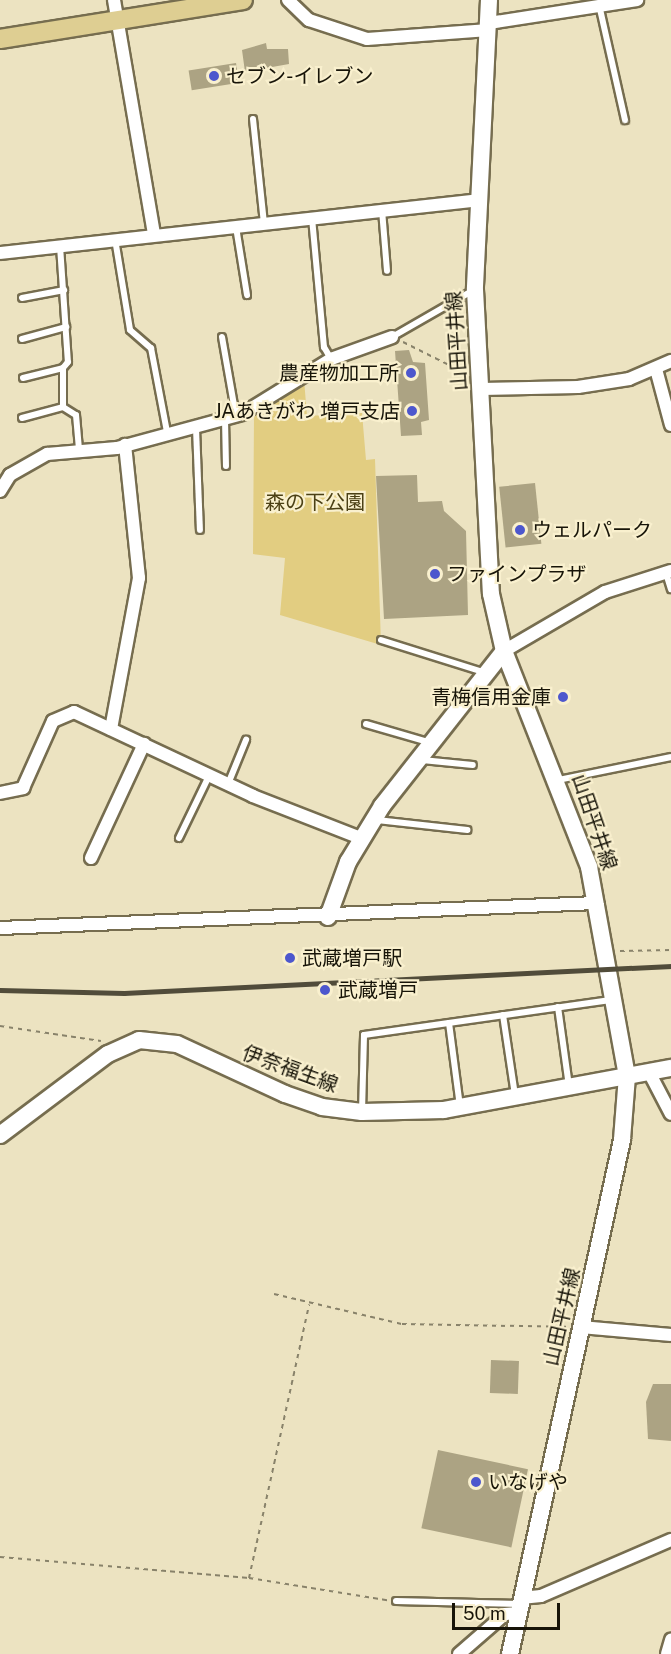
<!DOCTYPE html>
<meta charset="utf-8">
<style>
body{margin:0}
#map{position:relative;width:671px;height:1654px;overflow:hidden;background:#ece3c1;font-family:"Public Sans","Noto Sans JP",sans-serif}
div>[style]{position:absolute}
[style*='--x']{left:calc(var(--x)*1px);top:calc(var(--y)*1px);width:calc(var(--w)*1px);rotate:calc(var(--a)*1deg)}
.green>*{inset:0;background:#e2cd81}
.building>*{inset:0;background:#aca383;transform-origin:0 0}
.path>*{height:2px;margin-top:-1px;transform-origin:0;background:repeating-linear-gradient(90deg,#88826a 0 4.5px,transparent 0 9px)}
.roads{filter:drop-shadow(2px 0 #766d4f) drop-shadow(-2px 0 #766d4f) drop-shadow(0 2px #766d4f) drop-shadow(0 -2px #766d4f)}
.lane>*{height:6px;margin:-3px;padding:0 3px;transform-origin:3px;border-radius:3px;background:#fff}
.street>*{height:12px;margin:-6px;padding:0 6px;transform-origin:6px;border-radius:6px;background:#fff}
.secondary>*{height:16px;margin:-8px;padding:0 8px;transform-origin:8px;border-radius:8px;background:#fff}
.primary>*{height:18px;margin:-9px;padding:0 9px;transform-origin:9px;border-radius:9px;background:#dece92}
.rail>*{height:4.5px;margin:-2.25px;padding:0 2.25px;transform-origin:2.25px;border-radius:2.25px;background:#514c3a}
.dots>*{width:16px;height:16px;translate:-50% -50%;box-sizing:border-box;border:3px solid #f9f0ce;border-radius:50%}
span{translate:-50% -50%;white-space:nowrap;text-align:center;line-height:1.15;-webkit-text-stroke:4.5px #f9f0ce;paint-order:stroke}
.poi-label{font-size:20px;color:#171408}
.left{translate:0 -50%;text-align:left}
.right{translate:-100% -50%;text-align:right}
.street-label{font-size:20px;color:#171408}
.park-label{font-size:20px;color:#4b4015}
.scale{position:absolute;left:452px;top:1603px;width:108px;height:27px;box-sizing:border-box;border:3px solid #171408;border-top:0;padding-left:8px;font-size:18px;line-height:21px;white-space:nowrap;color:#171408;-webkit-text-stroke:4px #f9f0ce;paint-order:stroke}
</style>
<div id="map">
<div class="green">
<i style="clip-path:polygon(304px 379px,307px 416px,362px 413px,366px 460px,375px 459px,381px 645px,280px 615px,285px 558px,253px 554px,254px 414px)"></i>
</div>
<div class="building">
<i style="clip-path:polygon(266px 43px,267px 49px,288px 49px,289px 64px,245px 72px,242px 50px)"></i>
<i style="left:236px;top:63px;width:20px;height:48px;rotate:81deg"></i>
<i style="clip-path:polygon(409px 350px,413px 362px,425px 363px,429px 420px,421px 422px,422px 435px,401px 436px,395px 351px)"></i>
<i style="clip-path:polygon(417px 475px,418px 502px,442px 501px,444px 511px,466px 531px,468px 615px,384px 619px,376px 476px)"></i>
<i style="left:535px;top:483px;width:61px;height:36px;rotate:84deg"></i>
<i style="left:491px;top:1360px;width:28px;height:33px;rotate:2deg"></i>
<i style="clip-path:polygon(653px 1384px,671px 1384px,671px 1441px,648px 1439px,646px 1402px)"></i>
<i style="left:438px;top:1450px;width:92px;height:80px;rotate:12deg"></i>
</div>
<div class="path">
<i style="--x:403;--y:342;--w:69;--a:26.6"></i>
<i style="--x:620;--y:951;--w:51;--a:-1.1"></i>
<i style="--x:334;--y:953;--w:8;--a:90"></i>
<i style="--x:0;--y:1026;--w:102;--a:8.4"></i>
<i style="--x:274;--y:1294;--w:131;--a:13.2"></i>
<i style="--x:402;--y:1324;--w:164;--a:1"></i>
<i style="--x:0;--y:1557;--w:250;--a:4.8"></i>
<i style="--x:249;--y:1578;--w:140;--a:9.1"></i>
<i style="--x:249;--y:1578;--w:280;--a:-77.6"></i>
</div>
<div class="roads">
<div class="lane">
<i style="--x:600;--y:9;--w:114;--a:77.3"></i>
<i style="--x:253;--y:119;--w:105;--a:84"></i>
<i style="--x:382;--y:210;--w:61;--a:85.3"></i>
<i style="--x:312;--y:218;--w:130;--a:84.7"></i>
<i style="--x:324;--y:347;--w:14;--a:60"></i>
<i style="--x:236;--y:227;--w:69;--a:80.8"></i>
<i style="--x:115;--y:239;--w:92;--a:80.6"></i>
<i style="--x:130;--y:330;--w:28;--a:41"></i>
<i style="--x:151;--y:348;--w:86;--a:79.2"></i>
<i style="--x:60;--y:246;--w:116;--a:86.1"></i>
<i style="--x:68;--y:362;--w:8;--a:130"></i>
<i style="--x:63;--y:368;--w:39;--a:90"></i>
<i style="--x:63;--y:407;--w:15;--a:32"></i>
<i style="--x:76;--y:415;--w:36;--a:85"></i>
<i style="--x:22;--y:298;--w:43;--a:-10.8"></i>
<i style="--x:222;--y:337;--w:69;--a:80"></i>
<i style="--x:234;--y:405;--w:11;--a:52"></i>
<i style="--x:392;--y:337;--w:92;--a:-29.9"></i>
<i style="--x:22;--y:339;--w:46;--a:-15.3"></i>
<i style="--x:23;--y:378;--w:41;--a:-14"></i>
<i style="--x:22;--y:418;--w:42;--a:-15"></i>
<i style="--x:225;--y:419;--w:47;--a:88.8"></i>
<i style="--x:196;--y:428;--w:102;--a:87.8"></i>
<i style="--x:666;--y:573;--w:17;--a:73"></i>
<i style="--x:381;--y:640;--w:107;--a:17.4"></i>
<i style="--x:366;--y:724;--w:65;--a:16.2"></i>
<i style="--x:422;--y:760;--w:51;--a:5.6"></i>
<i style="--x:558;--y:780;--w:115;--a:-11.5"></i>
<i style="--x:228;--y:784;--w:48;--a:-67.8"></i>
<i style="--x:377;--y:820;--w:91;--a:6.3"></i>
<i style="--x:179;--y:838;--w:69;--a:-64.2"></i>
<i style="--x:558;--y:1007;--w:80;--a:82.1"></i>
<i style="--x:503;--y:1015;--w:81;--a:81.5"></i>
<i style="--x:449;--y:1023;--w:85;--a:82.5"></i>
<i style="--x:362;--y:1112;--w:77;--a:-88.5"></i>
<i style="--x:364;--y:1035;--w:249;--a:-8.1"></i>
<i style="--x:396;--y:1601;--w:124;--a:1.4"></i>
</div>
<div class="street">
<i style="--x:114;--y:0;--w:238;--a:80.3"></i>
<i style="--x:288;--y:0;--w:29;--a:44"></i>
<i style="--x:309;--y:20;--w:61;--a:18.1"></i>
<i style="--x:367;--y:39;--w:122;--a:-4.2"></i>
<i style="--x:489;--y:23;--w:150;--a:-8.8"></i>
<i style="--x:0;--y:253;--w:482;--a:-6.3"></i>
<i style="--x:656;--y:369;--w:58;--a:75"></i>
<i style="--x:482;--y:389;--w:96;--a:-1.2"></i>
<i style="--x:578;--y:387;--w:52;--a:-8.9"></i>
<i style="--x:629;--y:379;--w:46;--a:-23.2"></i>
<i style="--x:0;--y:491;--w:19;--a:-58"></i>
<i style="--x:10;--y:475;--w:43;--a:-29.6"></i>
<i style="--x:47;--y:454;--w:70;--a:-4.9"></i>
<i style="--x:117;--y:448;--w:130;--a:-15.2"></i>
<i style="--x:242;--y:414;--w:105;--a:-31.7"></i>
<i style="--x:331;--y:359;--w:65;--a:-19.8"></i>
<i style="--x:504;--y:651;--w:117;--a:-30.3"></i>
<i style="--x:605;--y:592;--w:69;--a:-17.7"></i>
<i style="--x:111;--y:729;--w:154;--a:-79.5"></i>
<i style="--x:139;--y:578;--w:134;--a:-96"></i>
<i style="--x:0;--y:793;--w:24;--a:-12"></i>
<i style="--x:23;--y:788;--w:73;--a:-65.9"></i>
<i style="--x:53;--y:721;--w:23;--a:-23"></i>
<i style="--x:74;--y:712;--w:198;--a:25.1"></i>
<i style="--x:253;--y:796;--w:116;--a:21.3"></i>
<i style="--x:91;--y:858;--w:126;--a:-65.1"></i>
<i style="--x:0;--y:928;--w:598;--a:-2.4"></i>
<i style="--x:649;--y:1072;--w:47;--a:62.4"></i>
<i style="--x:581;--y:1327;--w:90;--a:5.1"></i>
<i style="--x:521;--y:1598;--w:20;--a:-6"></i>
<i style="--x:541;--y:1596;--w:142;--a:-23.3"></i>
<i style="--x:459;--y:1654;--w:61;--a:-41"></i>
<i style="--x:505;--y:1614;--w:13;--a:-4"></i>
<i style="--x:667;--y:1654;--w:15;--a:-74"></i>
</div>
<div class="secondary">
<i style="--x:489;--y:0;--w:290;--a:92.8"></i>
<i style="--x:475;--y:290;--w:304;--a:87"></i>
<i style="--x:491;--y:594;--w:58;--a:77.2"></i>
<i style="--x:504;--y:651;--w:232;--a:68.5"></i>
<i style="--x:589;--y:867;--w:212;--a:79.7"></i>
<i style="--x:627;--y:1076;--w:64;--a:94.5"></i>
<i style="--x:622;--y:1140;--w:526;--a:102.29"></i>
<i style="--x:328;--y:917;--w:59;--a:-70"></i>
<i style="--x:348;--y:862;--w:66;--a:-58.7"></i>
<i style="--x:382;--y:806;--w:197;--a:-51.8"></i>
<i style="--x:0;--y:1135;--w:135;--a:-36.9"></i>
<i style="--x:108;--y:1054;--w:34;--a:-24"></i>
<i style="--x:139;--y:1040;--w:38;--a:6"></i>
<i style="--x:177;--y:1044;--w:119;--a:24.8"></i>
<i style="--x:285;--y:1094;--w:39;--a:19"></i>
<i style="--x:322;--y:1107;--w:40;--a:7.1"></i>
<i style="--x:362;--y:1112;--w:82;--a:-1.4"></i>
<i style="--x:444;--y:1110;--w:231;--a:-10.5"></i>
</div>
<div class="primary">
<i style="--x:0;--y:39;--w:246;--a:-9.1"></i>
</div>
</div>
<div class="rail">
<i style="--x:0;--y:990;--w:124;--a:1.4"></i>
<i style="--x:124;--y:993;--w:548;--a:-2.83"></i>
</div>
<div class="dots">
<i style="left:214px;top:76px;background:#4d57cd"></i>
<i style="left:411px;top:373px;background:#4d57cd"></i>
<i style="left:412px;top:411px;background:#4d57cd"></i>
<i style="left:520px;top:530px;background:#4d57cd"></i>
<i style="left:435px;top:574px;background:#4d57cd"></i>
<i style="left:563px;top:697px;background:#4d57cd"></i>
<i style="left:290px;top:958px;background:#4d57cd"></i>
<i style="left:325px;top:990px;background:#4d57cd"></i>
<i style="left:476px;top:1482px;background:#4d57cd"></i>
</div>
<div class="poi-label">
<span class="left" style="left:226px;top:76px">セブン-イレブン</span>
<span class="right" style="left:399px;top:373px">農産物加工所</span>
<span class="right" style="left:400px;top:411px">JAあきがわ 増戸支店</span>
<span class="left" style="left:532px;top:530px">ウェルパーク</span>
<span class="left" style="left:447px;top:574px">ファインプラザ</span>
<span class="right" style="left:551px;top:697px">青梅信用金庫</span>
<span class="left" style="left:302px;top:958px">武蔵増戸駅</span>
<span class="left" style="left:338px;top:990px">武蔵増戸</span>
<span class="left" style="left:488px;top:1482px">いなげや</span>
</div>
<div class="street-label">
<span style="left:457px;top:341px;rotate:-94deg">山田平井線</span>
<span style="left:594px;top:822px;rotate:71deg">山田平井線</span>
<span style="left:290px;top:1069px;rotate:20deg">伊奈福生線</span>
<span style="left:562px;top:1317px;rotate:-77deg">山田平井線</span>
</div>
<div class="park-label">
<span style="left:315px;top:502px">森の下公園</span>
</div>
<div class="scale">50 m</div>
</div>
